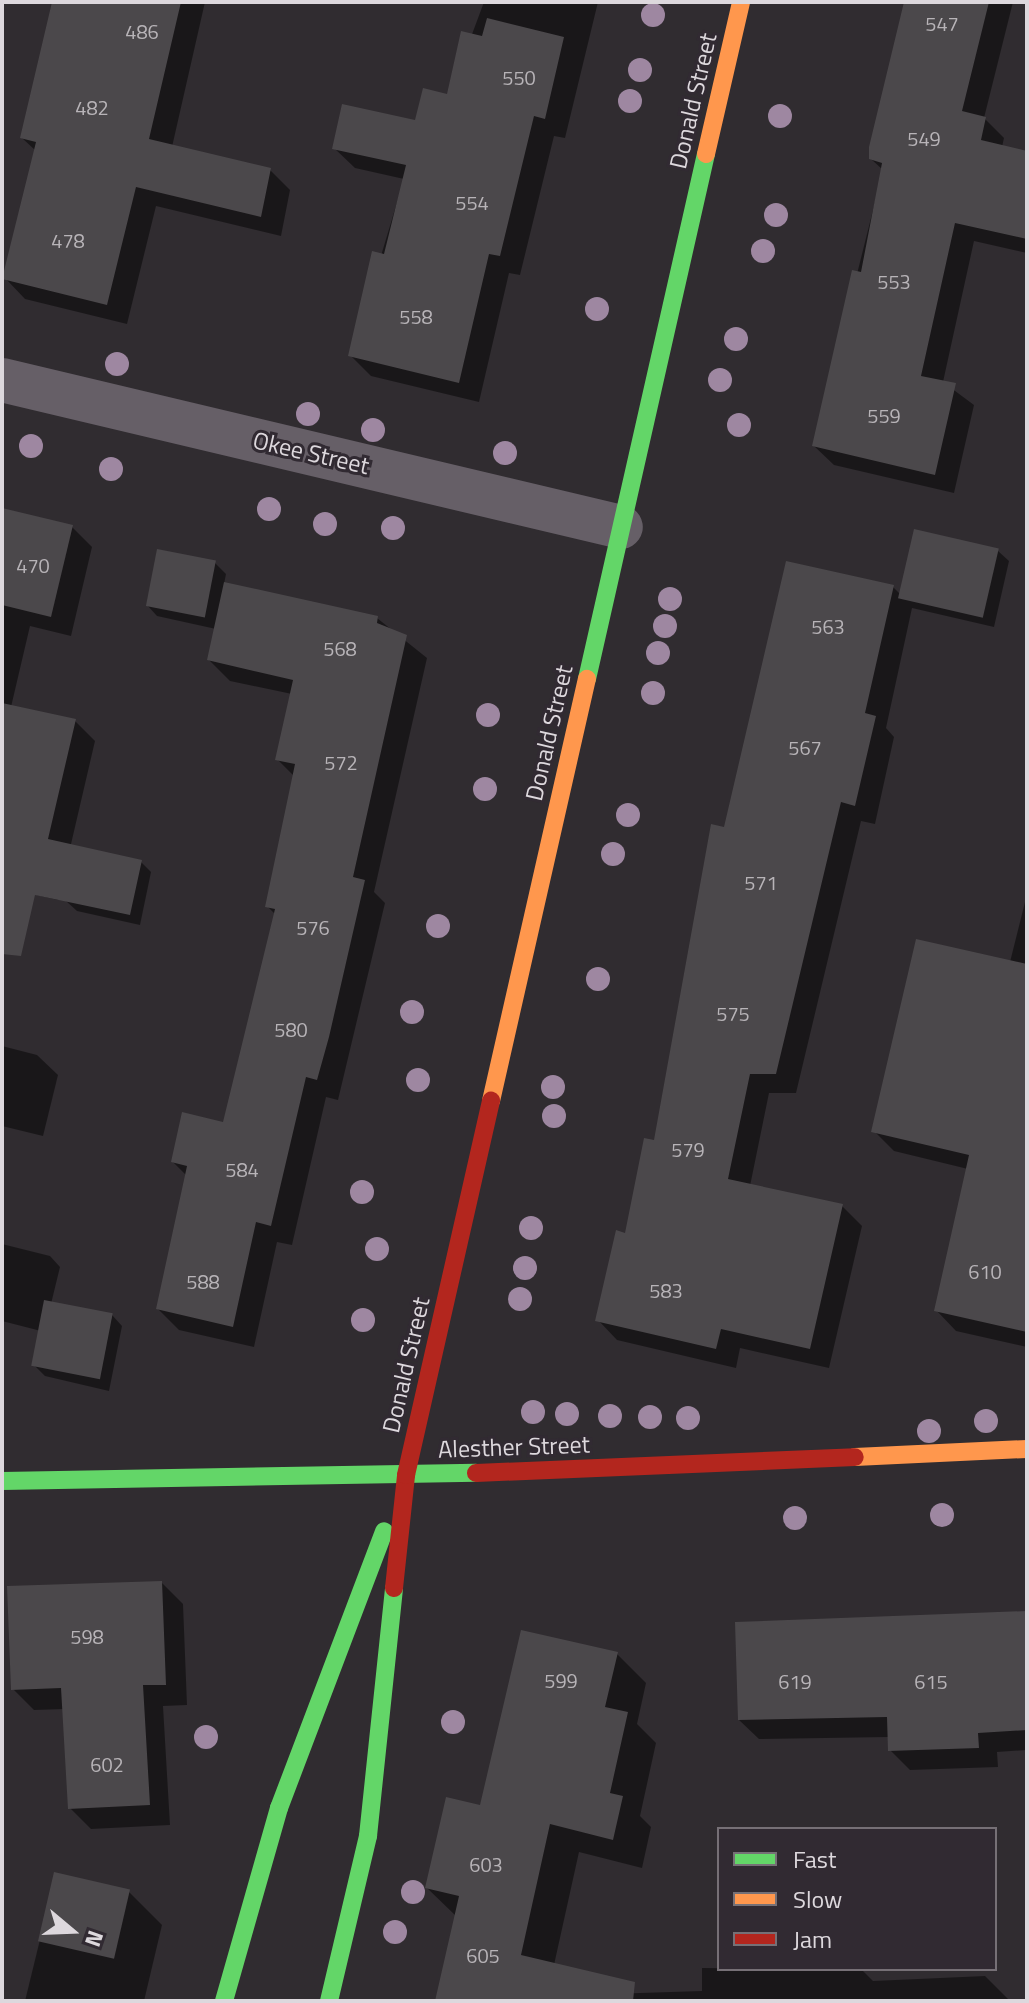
<!DOCTYPE html>
<style>
body{margin:0}
#map{position:relative;width:1029px;height:2003px;overflow:hidden;background:#302c30;font-family:"Titillium Web",sans-serif}
div>[style]{position:absolute}
[style*='--x']{left:calc(var(--x)*1px);top:calc(var(--y)*1px);width:calc(var(--w)*1px);rotate:calc(var(--a)*1deg)}
.shadow>*{inset:0;background:#0007}
.building>*{inset:0;background:#4b484b;transform-origin:0 0}
.street>*{height:44px;margin:-22px;padding:0 22px;transform-origin:22px;border-radius:22px;background:#665f67}
.fast>*{height:18px;margin:-9px;padding:0 9px;transform-origin:9px;border-radius:9px;background:#63d668}
.slow>*{height:18px;margin:-9px;padding:0 9px;transform-origin:9px;border-radius:9px;background:#ff974d}
.jam>*{height:18px;margin:-9px;padding:0 9px;transform-origin:9px;border-radius:9px;background:#b3261e}
.trees>*{width:24px;height:24px;margin:-12px;border-radius:50%;background:#9e87a1}
span{translate:-50% -50%;white-space:nowrap;text-align:center;line-height:1.15;-webkit-text-stroke:6px #312a32;paint-order:stroke}
.number-label{font-size:20px;color:#b8b4b8}
.number-label span{-webkit-text-stroke-width:0}
.street-label{font-size:24px;color:#ddd8dd}
.frame{position:absolute;inset:0;border:4px solid #ddd8dd;pointer-events:none}
.legend{position:absolute;left:717px;top:1827px;width:280px;height:144px;box-sizing:border-box;background:#312a32;border:2px solid #767076;margin:0;padding:10px 14px;list-style:none;font-size:24px;color:#ddd8dd}
.legend li{display:flex;align-items:center;gap:16px;height:40px}
.legend b{width:40px;border:2px solid #767076}
.north{position:absolute;left:32px;top:1891px;width:80px;height:80px;-webkit-text-stroke:6px #312a32;paint-order:stroke;rotate:109deg;font-size:22px;font-weight:700;line-height:32px;text-align:center;color:#ddd8dd}
.north::after{content:'';display:block;margin:auto;width:28px;height:36px;background:#ddd8dd;clip-path:polygon(50% 0,100% 100%,50% 72%,0 100%)}
</style>
<div id="map">
<div class="shadow">
<i style="clip-path:polygon(57px 2px,205px 2px,172px 147px,270px 170px,290px 190px,281px 236px,156px 206px,127px 324px,25px 299px,5px 278px,36px 151px,22px 138px)"></i>
<i style="clip-path:polygon(484px 2px,598px 2px,565px 138px,554px 136px,520px 275px,509px 273px,479px 402px,371px 376px,351px 356px,404px 179px,355px 168px,334px 148px,417px 122px,449px 96px)"></i>
<i style="clip-path:polygon(906px 2px,1013px 2px,984px 118px,1004px 138px,1002px 147px,1027px 153px,1027px 253px,974px 241px,943px 382px,974px 405px,954px 493px,834px 465px,814px 446px,883px 170px,871px 159px)"></i>
<i style="clip-path:polygon(2px 510px,72px 527px,92px 547px,71px 636px,30px 626px,11px 707px,75px 721px,95px 741px,58px 900px,2px 887px)"></i>
<i style="clip-path:polygon(998px 551px,1009px 561px,994px 627px,912px 608px,886px 728px,894px 737px,875px 824px,861px 821px,796px 1093px,769px 1093px,750px 1186px,842px 1206px,862px 1226px,829px 1368px,740px 1348px,736px 1368px,617px 1340px,598px 1320px,655px 1142px,726px 830px,893px 587px,901px 595px)"></i>
<i style="clip-path:polygon(215px 563px,226px 574px,224px 584px,377px 618px,427px 658px,374px 892px,385px 903px,338px 1100px,326px 1097px,292px 1245px,277px 1242px,254px 1347px,179px 1330px,158px 1309px,187px 1176px,173px 1162px,225px 1125px,276px 915px,267px 906px,294px 776px,277px 759px,292px 694px,230px 681px,209px 660px,216px 629px,157px 616px,147px 605px)"></i>
<i style="clip-path:polygon(141px 862px,151px 872px,140px 925px,77px 911px,66px 901px)"></i>
<i style="clip-path:polygon(1027px 894px,1027px 1347px,956px 1331px,936px 1310px,968px 1169px,894px 1151px,874px 1131px,1010px 962px)"></i>
<i style="clip-path:polygon(2px 1046px,37px 1055px,58px 1075px,43px 1136px,2px 1126px)"></i>
<i style="clip-path:polygon(2px 1244px,50px 1256px,60px 1267px,51px 1304px,112px 1315px,122px 1326px,109px 1391px,45px 1376px,34px 1365px,41px 1331px,2px 1321px)"></i>
<i style="clip-path:polygon(162px 1583px,183px 1604px,187px 1705px,163px 1706px,170px 1825px,91px 1829px,70px 1808px,65px 1709px,34px 1710px,13px 1689px)"></i>
<i style="clip-path:polygon(1027px 1612px,1027px 1750px,997px 1752px,998px 1767px,910px 1770px,890px 1750px,889px 1737px,759px 1739px,739px 1720px)"></i>
<i style="clip-path:polygon(617px 1654px,646px 1683px,637px 1724px,656px 1743px,640px 1816px,651px 1827px,642px 1868px,579px 1852px,554px 1965px,609px 1994px,702px 1991px,702px 1968px,861px 1969px,873px 1981px,985px 1976px,1010px 2001px,438px 2001px,457px 1917px,427px 1888px,482px 1807px)"></i>
<i style="clip-path:polygon(56px 1874px,129px 1892px,162px 1925px,144px 2001px,25px 2001px)"></i>
</div>
<div class="building">
<i style="clip-path:polygon(52px 2px,181px 2px,149px 139px,271px 168px,261px 217px,136px 187px,107px 305px,2px 279px,36px 142px,20px 138px)"></i>
<i style="clip-path:polygon(904px 2px,989px 2px,962px 111px,986px 117px,981px 140px,1027px 151px,1027px 239px,955px 223px,921px 376px,956px 383px,935px 475px,812px 446px,852px 270px,861px 272px,882px 163px,869px 159px,869px 147px)"></i>
<i style="clip-path:polygon(487px 18px,564px 37px,545px 119px,534px 116px,500px 256px,489px 254px,459px 383px,348px 356px,372px 251px,384px 254px,406px 165px,332px 149px,342px 104px,415px 120px,423px 88px,447px 94px,461px 31px,482px 36px)"></i>
<i style="clip-path:polygon(2px 508px,73px 525px,51px 617px,2px 605px)"></i>
<i style="left:914px;top:529px;width:87px;height:71px;rotate:13deg"></i>
<i style="left:157px;top:549px;width:60px;height:58px;rotate:11deg"></i>
<i style="clip-path:polygon(786px 561px,894px 585px,865px 713px,876px 716px,855px 806px,841px 802px,776px 1074px,750px 1074px,728px 1179px,843px 1204px,810px 1349px,721px 1329px,716px 1349px,595px 1321px,616px 1230px,625px 1233px,644px 1138px,654px 1140px,711px 824px,724px 827px)"></i>
<i style="clip-path:polygon(224px 582px,378px 616px,377px 623px,407px 635px,353px 877px,365px 880px,329px 1037px,317px 1080px,306px 1077px,271px 1226px,256px 1222px,233px 1327px,156px 1309px,187px 1166px,171px 1162px,182px 1112px,223px 1122px,275px 909px,265px 907px,295px 764px,275px 760px,293px 680px,207px 660px)"></i>
<i style="clip-path:polygon(2px 703px,76px 719px,48px 839px,142px 860px,130px 915px,35px 895px,21px 956px,2px 954px)"></i>
<i style="clip-path:polygon(916px 939px,1027px 964px,1027px 1332px,934px 1311px,969px 1155px,871px 1132px)"></i>
<i style="left:44px;top:1300px;width:70px;height:67px;rotate:11deg"></i>
<i style="clip-path:polygon(162px 1581px,166px 1685px,143px 1685px,150px 1805px,68px 1809px,61px 1688px,11px 1690px,7px 1586px)"></i>
<i style="clip-path:polygon(1027px 1611px,1027px 1730px,978px 1733px,979px 1748px,888px 1751px,887px 1717px,738px 1720px,735px 1622px)"></i>
<i style="clip-path:polygon(521px 1630px,618px 1652px,605px 1707px,628px 1712px,610px 1793px,623px 1796px,613px 1840px,550px 1824px,521px 1955px,635px 1982px,633px 2001px,435px 2001px,459px 1896px,425px 1888px,446px 1797px,480px 1805px)"></i>
<i style="left:54px;top:1872px;width:78px;height:71px;rotate:13deg"></i>
</div>
<div class="street">
<i style="--x:2;--y:380;--w:636;--a:13.36"></i>
</div>
<div class="fast">
<i style="--x:587;--y:679;--w:538;--a:-77.23"></i>
<i style="--x:2;--y:1481;--w:474;--a:-1"></i>
<i style="--x:224;--y:2001;--w:201;--a:-74.1"></i>
<i style="--x:279;--y:1808;--w:296;--a:-69.2"></i>
<i style="--x:329;--y:2001;--w:170;--a:-76.7"></i>
<i style="--x:368;--y:1836;--w:249;--a:-84"></i>
</div>
<div class="slow">
<i style="--x:706;--y:154;--w:156;--a:-77"></i>
<i style="--x:491;--y:1101;--w:433;--a:-77.2"></i>
<i style="--x:855;--y:1457;--w:172;--a:-2.7"></i>
</div>
<div class="jam">
<i style="--x:476;--y:1473;--w:379;--a:-2.4"></i>
<i style="--x:394;--y:1588;--w:114;--a:-83.9"></i>
<i style="--x:406;--y:1475;--w:384;--a:-77.2"></i>
</div>
<div class="trees">
<i style="left:653px;top:15px"></i>
<i style="left:640px;top:70px"></i>
<i style="left:630px;top:101px"></i>
<i style="left:780px;top:116px"></i>
<i style="left:776px;top:215px"></i>
<i style="left:763px;top:251px"></i>
<i style="left:597px;top:309px"></i>
<i style="left:736px;top:339px"></i>
<i style="left:117px;top:364px"></i>
<i style="left:720px;top:380px"></i>
<i style="left:308px;top:414px"></i>
<i style="left:739px;top:425px"></i>
<i style="left:373px;top:430px"></i>
<i style="left:31px;top:446px"></i>
<i style="left:505px;top:453px"></i>
<i style="left:111px;top:469px"></i>
<i style="left:269px;top:509px"></i>
<i style="left:325px;top:524px"></i>
<i style="left:393px;top:528px"></i>
<i style="left:670px;top:599px"></i>
<i style="left:665px;top:626px"></i>
<i style="left:658px;top:653px"></i>
<i style="left:653px;top:693px"></i>
<i style="left:488px;top:715px"></i>
<i style="left:485px;top:789px"></i>
<i style="left:628px;top:815px"></i>
<i style="left:613px;top:854px"></i>
<i style="left:438px;top:926px"></i>
<i style="left:598px;top:979px"></i>
<i style="left:412px;top:1012px"></i>
<i style="left:418px;top:1080px"></i>
<i style="left:553px;top:1087px"></i>
<i style="left:554px;top:1116px"></i>
<i style="left:362px;top:1192px"></i>
<i style="left:531px;top:1228px"></i>
<i style="left:377px;top:1249px"></i>
<i style="left:525px;top:1268px"></i>
<i style="left:520px;top:1299px"></i>
<i style="left:363px;top:1320px"></i>
<i style="left:533px;top:1412px"></i>
<i style="left:567px;top:1414px"></i>
<i style="left:610px;top:1416px"></i>
<i style="left:650px;top:1417px"></i>
<i style="left:688px;top:1418px"></i>
<i style="left:986px;top:1421px"></i>
<i style="left:929px;top:1431px"></i>
<i style="left:942px;top:1515px"></i>
<i style="left:795px;top:1518px"></i>
<i style="left:453px;top:1722px"></i>
<i style="left:206px;top:1737px"></i>
<i style="left:413px;top:1892px"></i>
<i style="left:395px;top:1932px"></i>
</div>
<div class="number-label">
<span style="left:942px;top:23px">547</span>
<span style="left:142px;top:31px">486</span>
<span style="left:519px;top:77px">550</span>
<span style="left:92px;top:107px">482</span>
<span style="left:924px;top:138px">549</span>
<span style="left:472px;top:202px">554</span>
<span style="left:68px;top:240px">478</span>
<span style="left:894px;top:281px">553</span>
<span style="left:416px;top:316px">558</span>
<span style="left:884px;top:415px">559</span>
<span style="left:33px;top:565px">470</span>
<span style="left:828px;top:626px">563</span>
<span style="left:340px;top:648px">568</span>
<span style="left:805px;top:747px">567</span>
<span style="left:341px;top:762px">572</span>
<span style="left:761px;top:882px">571</span>
<span style="left:313px;top:927px">576</span>
<span style="left:733px;top:1013px">575</span>
<span style="left:291px;top:1029px">580</span>
<span style="left:688px;top:1149px">579</span>
<span style="left:242px;top:1169px">584</span>
<span style="left:985px;top:1271px">610</span>
<span style="left:203px;top:1281px">588</span>
<span style="left:666px;top:1290px">583</span>
<span style="left:87px;top:1636px">598</span>
<span style="left:561px;top:1680px">599</span>
<span style="left:795px;top:1681px">619</span>
<span style="left:931px;top:1681px">615</span>
<span style="left:107px;top:1764px">602</span>
<span style="left:486px;top:1864px">603</span>
<span style="left:483px;top:1955px">605</span>
</div>
<div class="street-label">
<span style="left:693px;top:101px;rotate:-77deg">Donald Street</span>
<span style="left:311px;top:453px;rotate:13deg">Okee Street</span>
<span style="left:549px;top:733px;rotate:-77deg">Donald Street</span>
<span style="left:406px;top:1365px;rotate:-77deg">Donald Street</span>
<span style="left:514px;top:1447px;rotate:-2deg">Alesther Street</span>
</div>
<div class="frame"></div>
<ul class="legend">
<li><b style="height:10px;background:#63d668"></b>Fast</li>
<li><b style="height:10px;background:#ff974d"></b>Slow</li>
<li><b style="height:10px;background:#b3261e"></b>Jam</li>
</ul>
<div class="north">N</div>
</div>
